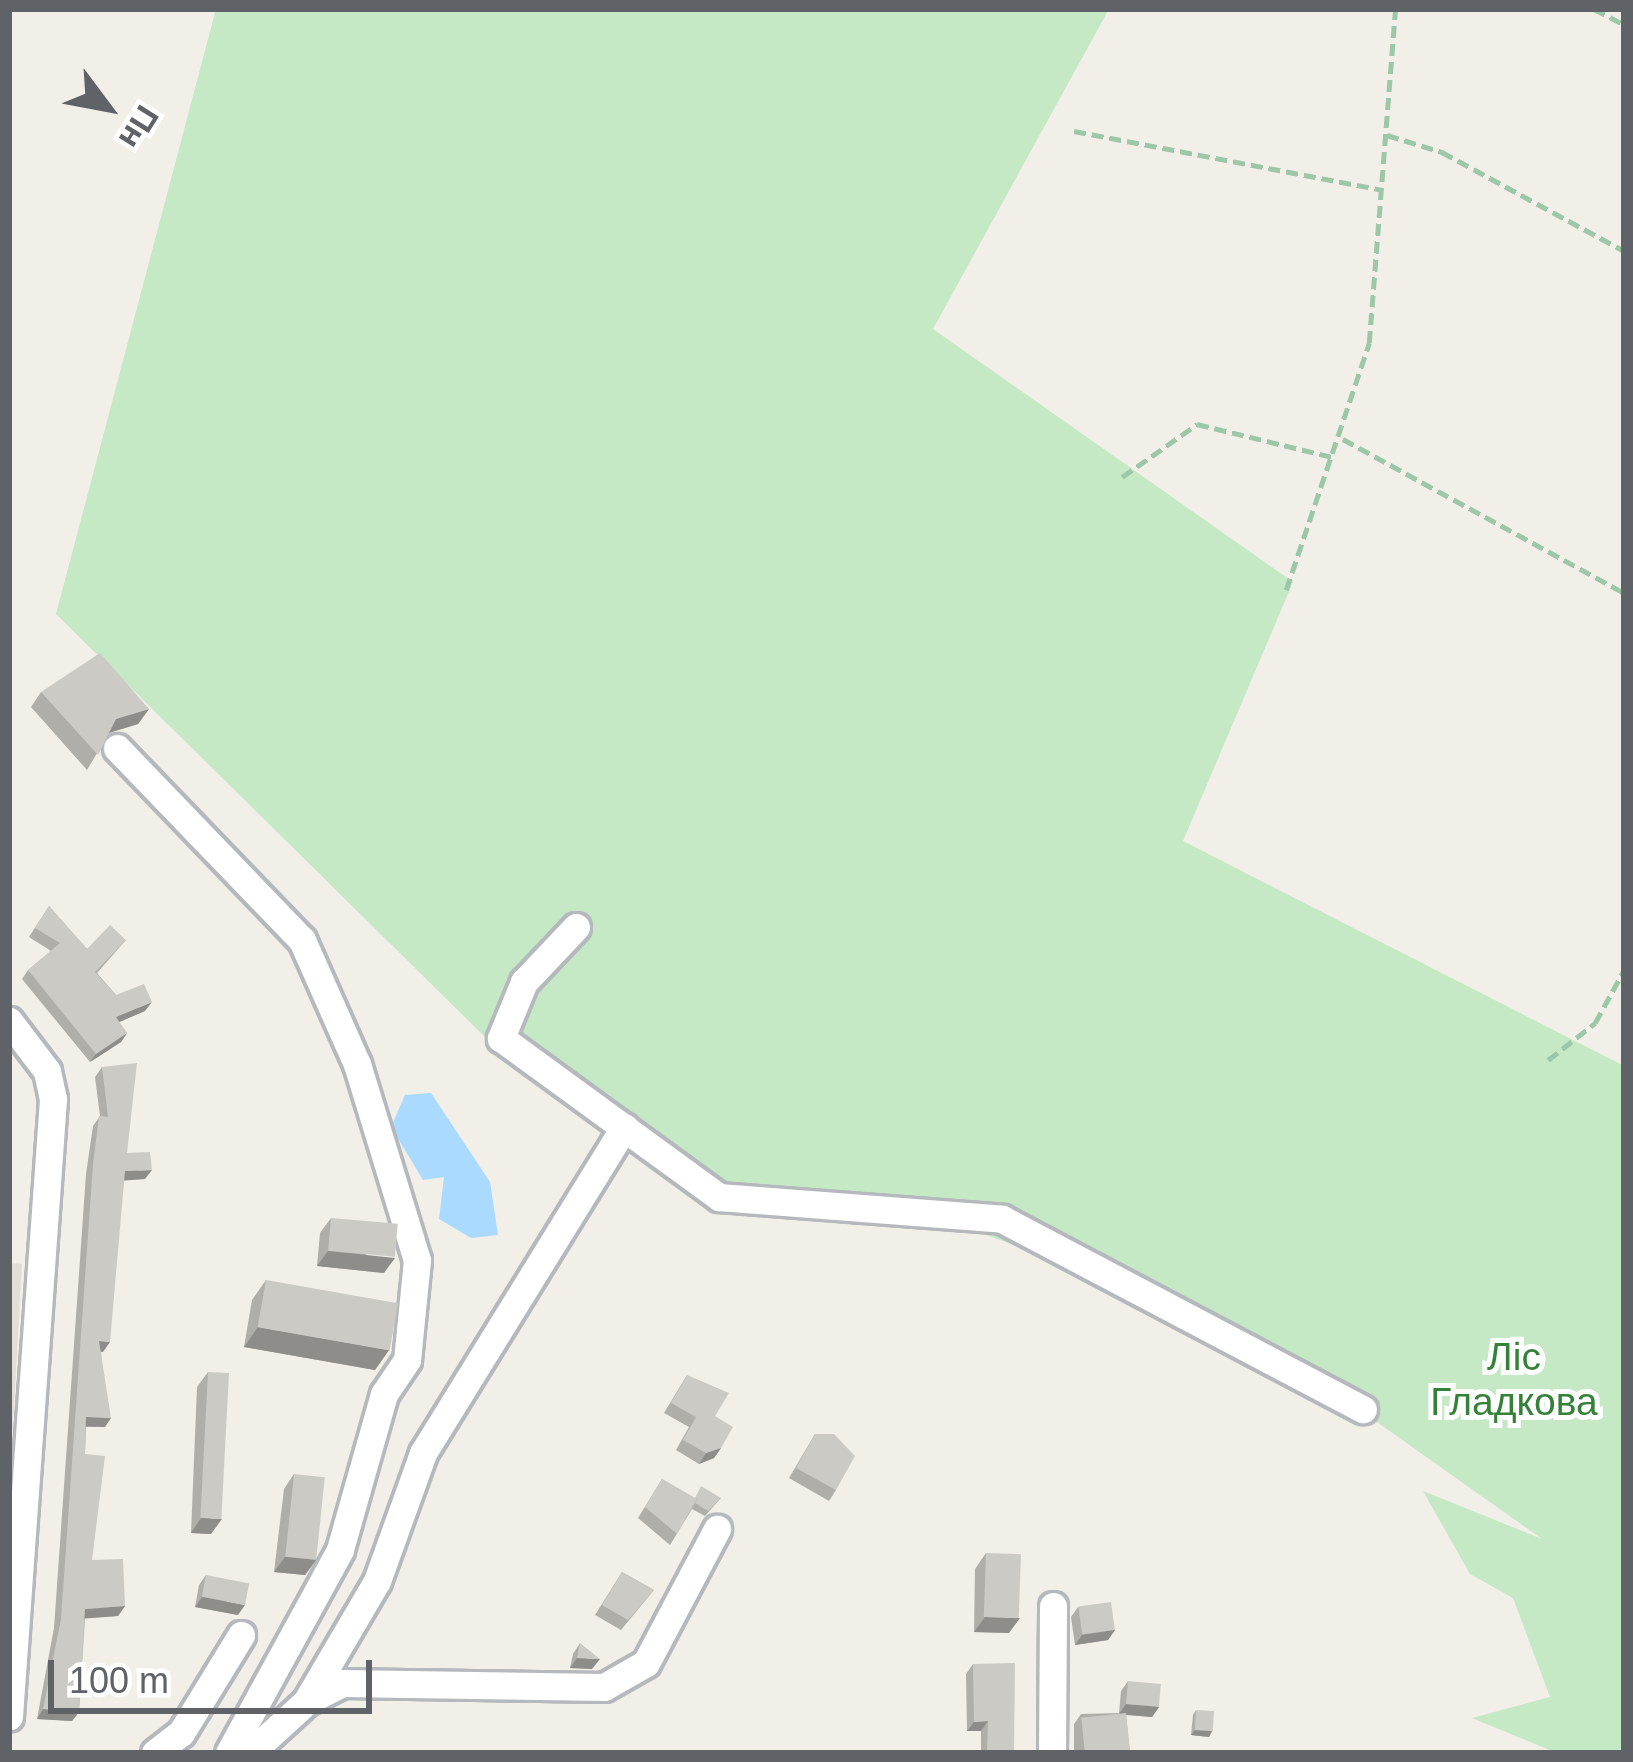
<!DOCTYPE html>
<meta charset="utf-8">
<style>
body{margin:0}
#map{position:relative;width:1633px;height:1762px;overflow:hidden;background:#f1efe8;font-family:Arial,sans-serif}
div>[style]{position:absolute}
[style*='--x']{left:calc(var(--x)*1px);top:calc(var(--y)*1px);width:calc(var(--w)*1px);rotate:calc(var(--a)*1deg)}
.education>*{inset:0;background:#e1ded6}
.green>*{inset:0;background:#c5e8c5}
.water>*{inset:0;background:#aadaff}
.path>*{height:4.5px;margin-top:-2.25px;transform-origin:0;background:repeating-linear-gradient(90deg,#9cc7a9 0 12px,transparent 0 18px)}
.roads{filter:drop-shadow(3px 0 #b5b8bc) drop-shadow(-3px 0 #b5b8bc) drop-shadow(0 3px #b5b8bc) drop-shadow(0 -3px #b5b8bc)}
.minor>*{height:27px;margin:-13.5px;padding:0 13.5px;transform-origin:13.5px;border-radius:13.5px;background:#fff}
.wall>*{inset:0;background:#afaea9}
.shaded-wall>*{inset:0;background:#8f8d8a}
.building>*{inset:0;background:#cccac5;transform-origin:0 0}
span{translate:-50% -50%;white-space:nowrap;text-align:center;line-height:1.15;-webkit-text-stroke:10px #fff;paint-order:stroke}
.park-label{font-size:39px;color:#348238}
.frame{position:absolute;inset:0;border:12px solid #5f6368;pointer-events:none}
.north{position:absolute;left:48px;top:48px;width:120px;height:120px;-webkit-text-stroke:9px #fff;paint-order:stroke;rotate:122deg;font-size:33px;font-weight:700;line-height:48px;text-align:center;color:#5f6368}
.north::after{content:'';display:block;margin:auto;width:42px;height:54px;background:#5f6368;clip-path:polygon(50% 0,100% 100%,50% 72%,0 100%)}
.scale{position:absolute;left:48px;top:1660px;width:324px;height:54px;box-sizing:border-box;border:6px solid #5f6368;border-top:0;padding-left:15px;font-size:36px;line-height:42px;white-space:nowrap;color:#5f6368;-webkit-text-stroke:9px #fff;paint-order:stroke}
</style>
<div id="map">
<div class="education">
<i style="clip-path:polygon(9px 1263px,22px 1264px,9px 1494px)"></i>
</div>
<div class="green">
<i style="clip-path:polygon(216px 9px,1109px 9px,933px 329px,1293px 582px,1183px 841px,1624px 1066px,1624px 1753px,1557px 1753px,1472px 1718px,1550px 1697px,1513px 1598px,1470px 1574px,1423px 1491px,1542px 1539px,1360px 1410px,1106px 1277px,894px 1203px,729px 1215px,484px 1036px,56px 614px)"></i>
</div>
<div class="water">
<i style="clip-path:polygon(431px 1093px,490px 1182px,498px 1235px,471px 1238px,439px 1219px,444px 1177px,423px 1180px,391px 1127px,405px 1095px)"></i>
</div>
<div class="path">
<i style="--x:1594;--y:9;--w:34;--a:27"></i>
<i style="--x:1074;--y:131;--w:314;--a:10.8"></i>
<i style="--x:1387;--y:135;--w:58;--a:17.2"></i>
<i style="--x:1442;--y:152;--w:207;--a:28.5"></i>
<i style="--x:1343;--y:439;--w:320;--a:28.7"></i>
<i style="--x:1122;--y:477;--w:92;--a:-35.2"></i>
<i style="--x:1197;--y:424;--w:143;--a:13.7"></i>
<i style="--x:1286;--y:590;--w:261;--a:-71.4"></i>
<i style="--x:1369;--y:343;--w:335;--a:-85.5"></i>
<i style="--x:1548;--y:1060;--w:60;--a:-38.2"></i>
<i style="--x:1595;--y:1023;--w:60;--a:-61.3"></i>
</div>
<div class="roads">
<div class="minor">
<i style="--x:117;--y:748;--w:267;--a:46.1"></i>
<i style="--x:302;--y:940;--w:136;--a:66.1"></i>
<i style="--x:357;--y:1064;--w:205;--a:73"></i>
<i style="--x:417;--y:1260;--w:100;--a:95.7"></i>
<i style="--x:407;--y:1360;--w:41;--a:124.1"></i>
<i style="--x:384;--y:1394;--w:162;--a:105.8"></i>
<i style="--x:340;--y:1550;--w:231;--a:118.7"></i>
<i style="--x:576;--y:927;--w:76;--a:133.4"></i>
<i style="--x:524;--y:982;--w:61;--a:112.3"></i>
<i style="--x:501;--y:1038;--w:270;--a:36.1"></i>
<i style="--x:719;--y:1197;--w:284;--a:4.4"></i>
<i style="--x:1002;--y:1219;--w:408;--a:27.8"></i>
<i style="--x:9;--y:1021;--w:63;--a:52.8"></i>
<i style="--x:47;--y:1071;--w:29;--a:78"></i>
<i style="--x:53;--y:1099;--w:619;--a:94.08"></i>
<i style="--x:309;--y:1700;--w:37;--a:-27"></i>
<i style="--x:342;--y:1683;--w:262;--a:0.9"></i>
<i style="--x:604;--y:1687;--w:48;--a:-29.7"></i>
<i style="--x:646;--y:1663;--w:152;--a:-62.1"></i>
<i style="--x:155;--y:1753;--w:33;--a:-38"></i>
<i style="--x:181;--y:1733;--w:115;--a:-58.5"></i>
<i style="--x:250;--y:1753;--w:76;--a:-42.3"></i>
<i style="--x:306;--y:1702;--w:140;--a:-59.6"></i>
<i style="--x:377;--y:1581;--w:136;--a:-70.2"></i>
<i style="--x:423;--y:1453;--w:383;--a:-58.3"></i>
<i style="--x:1052;--y:1753;--w:147;--a:-89.6"></i>
</div>
</div>
<div class="wall">
<i style="clip-path:polygon(41px 692px,149px 709px,138px 724px,109px 733px,87px 770px,31px 707px)"></i>
<i style="clip-path:polygon(49px 906px,87px 949px,126px 940px,97px 973px,116px 995px,145px 1011px,119px 1022px,127px 1033px,121px 1042px,90px 1062px,22px 979px,28px 970px,51px 951px,29px 937px)"></i>
<i style="clip-path:polygon(102px 1067px,127px 1153px,145px 1179px,124px 1180px,103px 1352px,101px 1351px,105px 1427px,86px 1427px,85px 1454px,92px 1560px,125px 1606px,118px 1616px,85px 1618px,79px 1712px,72px 1721px,37px 1719px,54px 1628px,86px 1174px,93px 1126px,100px 1116px,95px 1077px)"></i>
<i style="clip-path:polygon(331px 1218px,384px 1273px,317px 1266px,320px 1233px)"></i>
<i style="clip-path:polygon(266px 1280px,389px 1350px,375px 1370px,244px 1347px,252px 1300px)"></i>
<i style="clip-path:polygon(208px 1372px,211px 1534px,191px 1533px,197px 1387px)"></i>
<i style="clip-path:polygon(687px 1375px,715px 1416px,721px 1448px,714px 1458px,699px 1464px,676px 1450px,689px 1427px,664px 1413px)"></i>
<i style="clip-path:polygon(815px 1434px,836px 1490px,829px 1501px,789px 1478px)"></i>
<i style="clip-path:polygon(294px 1474px,316px 1560px,305px 1575px,274px 1572px,284px 1489px)"></i>
<i style="clip-path:polygon(662px 1479px,694px 1498px,721px 1498px,705px 1516px,692px 1509px,670px 1545px,638px 1518px)"></i>
<i style="clip-path:polygon(986px 1553px,1009px 1633px,974px 1632px,975px 1569px)"></i>
<i style="clip-path:polygon(622px 1572px,654px 1590px,621px 1630px,595px 1615px)"></i>
<i style="clip-path:polygon(206px 1575px,238px 1615px,195px 1607px,199px 1585px)"></i>
<i style="clip-path:polygon(1078px 1607px,1115px 1630px,1108px 1640px,1075px 1645px,1071px 1617px)"></i>
<i style="clip-path:polygon(580px 1643px,592px 1669px,570px 1668px,573px 1654px)"></i>
<i style="clip-path:polygon(973px 1664px,1014px 1753px,981px 1753px,981px 1731px,967px 1731px,966px 1674px)"></i>
<i style="clip-path:polygon(1128px 1681px,1159px 1707px,1152px 1717px,1126px 1715px,1130px 1753px,1074px 1753px,1074px 1724px,1081px 1714px,1119px 1713px,1121px 1691px)"></i>
<i style="clip-path:polygon(1196px 1710px,1212px 1731px,1209px 1737px,1191px 1735px,1193px 1715px)"></i>
</div>
<div class="shaded-wall">
<i style="clip-path:polygon(149px 709px,138px 724px,105px 734px,116px 719px)"></i>
<i style="clip-path:polygon(152px 1002px,145px 1011px,110px 1026px,116px 1017px)"></i>
<i style="clip-path:polygon(127px 1033px,121px 1042px,90px 1062px,96px 1054px)"></i>
<i style="clip-path:polygon(152px 1170px,145px 1179px,118px 1181px,125px 1171px)"></i>
<i style="clip-path:polygon(328px 1251px,395px 1258px,384px 1273px,317px 1266px)"></i>
<i style="clip-path:polygon(258px 1327px,389px 1350px,375px 1370px,244px 1347px)"></i>
<i style="clip-path:polygon(99px 1341px,110px 1342px,103px 1352px,92px 1350px)"></i>
<i style="clip-path:polygon(86px 1417px,111px 1418px,105px 1427px,80px 1426px)"></i>
<i style="clip-path:polygon(721px 1448px,714px 1458px,699px 1464px,706px 1453px)"></i>
<i style="clip-path:polygon(201px 1518px,222px 1519px,211px 1534px,191px 1533px)"></i>
<i style="clip-path:polygon(285px 1557px,316px 1560px,305px 1575px,274px 1572px)"></i>
<i style="clip-path:polygon(202px 1597px,245px 1605px,238px 1615px,195px 1607px)"></i>
<i style="clip-path:polygon(125px 1606px,118px 1616px,79px 1619px,85px 1609px)"></i>
<i style="clip-path:polygon(985px 1617px,1020px 1618px,1009px 1633px,974px 1632px)"></i>
<i style="clip-path:polygon(1115px 1630px,1108px 1640px,1075px 1645px,1082px 1635px)"></i>
<i style="clip-path:polygon(577px 1658px,600px 1659px,592px 1669px,570px 1668px)"></i>
<i style="clip-path:polygon(1126px 1704px,1159px 1707px,1152px 1717px,1119px 1714px)"></i>
<i style="clip-path:polygon(43px 1709px,79px 1712px,72px 1721px,37px 1719px)"></i>
<i style="clip-path:polygon(988px 1721px,981px 1731px,967px 1731px,974px 1722px)"></i>
<i style="clip-path:polygon(1195px 1730px,1212px 1731px,1209px 1737px,1191px 1735px)"></i>
</div>
<div class="building">
<i style="clip-path:polygon(100px 653px,149px 709px,116px 719px,98px 755px,41px 692px)"></i>
<i style="clip-path:polygon(49px 906px,87px 949px,110px 925px,126px 940px,95px 972px,116px 995px,144px 984px,152px 1002px,116px 1017px,127px 1033px,96px 1054px,28px 970px,60px 943px,35px 928px)"></i>
<i style="clip-path:polygon(137px 1063px,127px 1153px,150px 1152px,152px 1170px,125px 1171px,110px 1342px,99px 1341px,111px 1418px,86px 1417px,85px 1454px,105px 1456px,92px 1560px,123px 1559px,125px 1606px,85px 1609px,79px 1712px,43px 1709px,61px 1619px,93px 1164px,99px 1116px,108px 1117px,102px 1067px)"></i>
<i style="left:331px;top:1218px;width:67px;height:33px;rotate:5deg"></i>
<i style="left:266px;top:1280px;width:134px;height:48px;rotate:10deg"></i>
<i style="left:208px;top:1372px;width:21px;height:146px;rotate:3deg"></i>
<i style="clip-path:polygon(687px 1375px,729px 1393px,715px 1416px,733px 1427px,721px 1448px,706px 1453px,683px 1440px,696px 1417px,671px 1403px)"></i>
<i style="clip-path:polygon(815px 1434px,834px 1434px,855px 1456px,836px 1490px,796px 1468px)"></i>
<i style="left:294px;top:1474px;width:31px;height:83px;rotate:6deg"></i>
<i style="clip-path:polygon(662px 1479px,697px 1499px,677px 1534px,645px 1507px)"></i>
<i style="clip-path:polygon(701px 1486px,721px 1498px,708px 1511px,695px 1503px,697px 1499px,695px 1498px)"></i>
<i style="left:986px;top:1553px;width:35px;height:64px;rotate:2deg"></i>
<i style="clip-path:polygon(622px 1572px,654px 1590px,628px 1620px,602px 1605px)"></i>
<i style="left:206px;top:1575px;width:44px;height:22px;rotate:11deg"></i>
<i style="left:1111px;top:1602px;width:28px;height:33px;rotate:82deg"></i>
<i style="clip-path:polygon(580px 1643px,600px 1659px,577px 1658px)"></i>
<i style="clip-path:polygon(1015px 1663px,1014px 1753px,987px 1753px,988px 1721px,974px 1722px,973px 1664px)"></i>
<i style="left:1128px;top:1681px;width:33px;height:23px;rotate:5deg"></i>
<i style="left:1196px;top:1710px;width:18px;height:20px;rotate:3deg"></i>
<i style="left:1126px;top:1713px;width:40px;height:45px;rotate:84deg"></i>
</div>
<div class="park-label">
<span style="left:1514px;top:1380px">Ліс<br>Гладкова</span>
</div>
<div class="frame"></div>
<div class="north">Пн</div>
<div class="scale">100 m</div>
</div>
